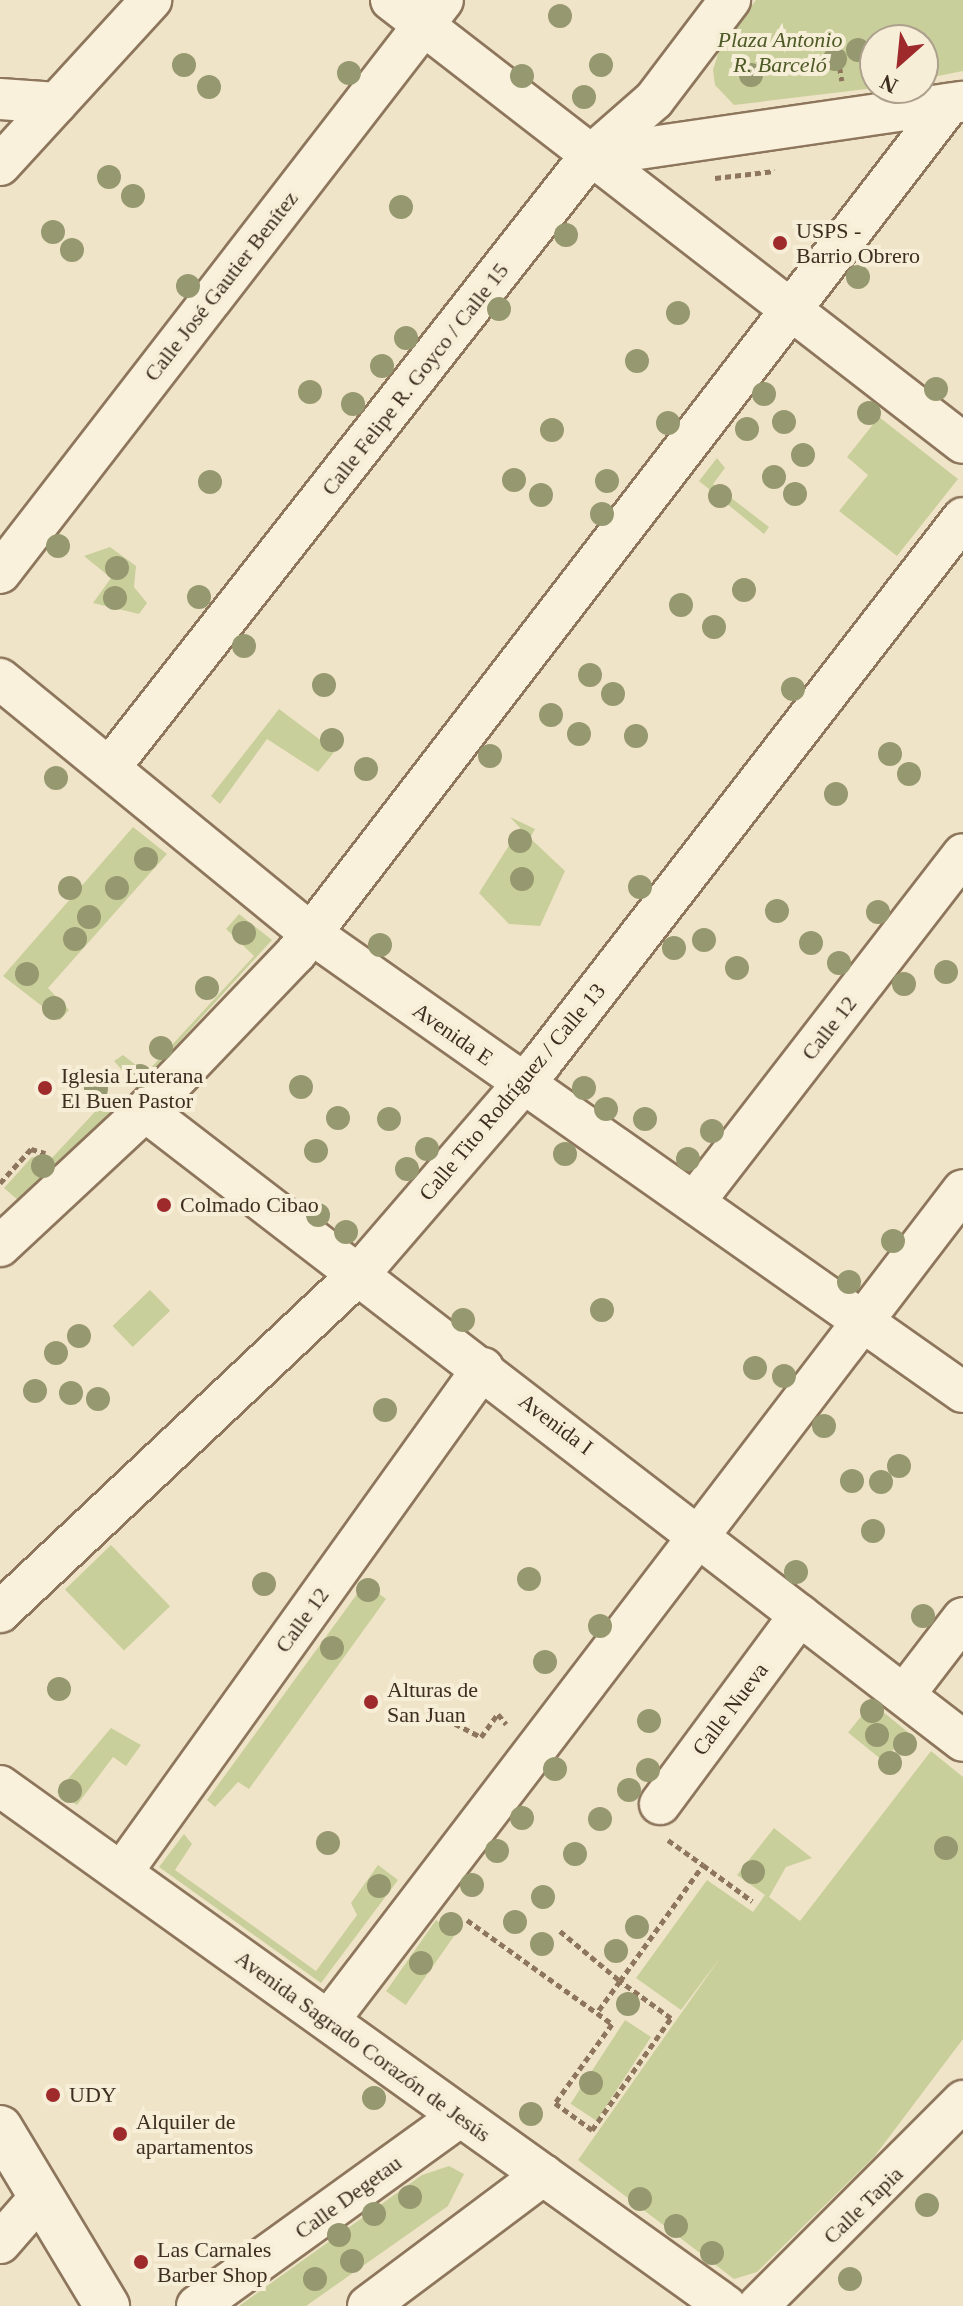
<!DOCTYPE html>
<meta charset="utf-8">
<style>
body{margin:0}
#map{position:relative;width:963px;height:2306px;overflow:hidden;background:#f0e4c8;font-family:Georgia,serif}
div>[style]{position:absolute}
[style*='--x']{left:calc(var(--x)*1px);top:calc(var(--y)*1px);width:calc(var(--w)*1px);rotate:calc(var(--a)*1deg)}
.green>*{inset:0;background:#c9cf9b;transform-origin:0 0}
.path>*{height:5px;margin-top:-2.5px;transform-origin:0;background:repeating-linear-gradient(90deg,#8d765c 0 6px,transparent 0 10px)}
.roads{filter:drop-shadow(2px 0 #8d765c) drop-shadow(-2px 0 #8d765c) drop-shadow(0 2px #8d765c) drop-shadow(0 -2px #8d765c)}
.minor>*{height:40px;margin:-20px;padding:0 20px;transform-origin:20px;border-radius:20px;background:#faf1dc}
.tertiary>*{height:44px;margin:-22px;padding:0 22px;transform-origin:22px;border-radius:22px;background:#faf1dc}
.trees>*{width:24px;height:24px;margin:-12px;border-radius:50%;background:#96986f}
.dots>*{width:22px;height:22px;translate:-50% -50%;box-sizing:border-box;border:4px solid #f7eed8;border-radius:50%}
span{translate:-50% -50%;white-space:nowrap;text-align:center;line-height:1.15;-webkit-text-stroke:8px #f7eed8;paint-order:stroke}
.park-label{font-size:22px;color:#4d5a26;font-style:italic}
.poi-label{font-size:22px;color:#3d2e20}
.left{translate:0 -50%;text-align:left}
.street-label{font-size:22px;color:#3d2e20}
.north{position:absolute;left:859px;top:24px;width:80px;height:80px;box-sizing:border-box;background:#f7eed8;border:2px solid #ada18e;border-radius:50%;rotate:207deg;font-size:22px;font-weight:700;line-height:32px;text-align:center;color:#3d2e20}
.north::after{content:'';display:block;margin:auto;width:28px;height:36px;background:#9e2a2b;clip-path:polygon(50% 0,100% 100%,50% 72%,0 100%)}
</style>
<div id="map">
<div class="green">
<i style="clip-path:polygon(756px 0,963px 0,963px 71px,923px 79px,923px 40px,875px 40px,875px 88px,734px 105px,715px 85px,713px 70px,721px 44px)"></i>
<i style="clip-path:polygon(879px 417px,958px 479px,897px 556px,839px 511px,868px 475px,847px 457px)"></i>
<i style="clip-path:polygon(717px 458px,725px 468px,713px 484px,769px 527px,764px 534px,699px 481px)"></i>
<i style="clip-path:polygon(110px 547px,136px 566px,134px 587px,147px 603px,139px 614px,93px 603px,111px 578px,84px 556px)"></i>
<i style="clip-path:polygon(279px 709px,335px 751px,318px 772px,267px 739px,220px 804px,211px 796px)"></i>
<i style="clip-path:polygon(510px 817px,535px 829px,530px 838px,565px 871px,540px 926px,509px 924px,479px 893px,520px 828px)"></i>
<i style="clip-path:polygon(133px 827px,167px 854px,48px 988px,69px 1010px,60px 1020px,3px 976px)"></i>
<i style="clip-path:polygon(239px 914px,272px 940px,148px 1076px,134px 1084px,114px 1061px,123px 1055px,146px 1073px,254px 956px,226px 929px)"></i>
<i style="clip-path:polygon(88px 1079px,118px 1105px,18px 1200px,4px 1188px,32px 1157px,51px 1159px,105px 1101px,82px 1080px)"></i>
<i style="left:150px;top:1290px;width:29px;height:52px;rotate:46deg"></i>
<i style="left:111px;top:1545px;width:85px;height:64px;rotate:46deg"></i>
<i style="clip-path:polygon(365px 1583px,386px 1599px,249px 1789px,238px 1782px,215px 1807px,207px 1800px)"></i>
<i style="left:872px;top:1703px;width:46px;height:38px;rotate:39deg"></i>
<i style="clip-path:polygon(111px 1728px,141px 1745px,126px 1766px,113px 1757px,77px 1805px,57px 1792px)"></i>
<i style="clip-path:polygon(931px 1751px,963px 1777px,963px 2039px,874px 2157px,757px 2272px,734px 2279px,578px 2160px,720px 1958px,681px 2010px,636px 1978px,707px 1880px,753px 1912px,765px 1895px,737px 1875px,774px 1828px,812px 1858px,786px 1867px,769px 1897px,800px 1921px)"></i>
<i style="clip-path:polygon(184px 1834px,192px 1844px,175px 1870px,316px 1971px,357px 1915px,351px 1903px,378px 1865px,398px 1880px,321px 1983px,159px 1867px)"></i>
<i style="left:436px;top:1920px;width:24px;height:87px;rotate:35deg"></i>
<i style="left:625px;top:2020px;width:31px;height:100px;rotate:33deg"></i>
<i style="clip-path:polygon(449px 2166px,464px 2174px,448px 2206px,306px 2306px,239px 2306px,422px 2175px)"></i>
</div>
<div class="path">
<i style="--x:838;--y:57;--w:24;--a:81"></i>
<i style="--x:715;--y:178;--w:60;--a:-6.7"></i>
<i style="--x:0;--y:1183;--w:46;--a:-47.6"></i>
<i style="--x:31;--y:1149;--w:15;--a:16"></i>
<i style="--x:428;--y:1710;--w:59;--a:27"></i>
<i style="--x:481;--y:1737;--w:29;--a:-54"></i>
<i style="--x:498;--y:1714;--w:13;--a:51"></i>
<i style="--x:668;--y:1840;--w:43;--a:35.5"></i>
<i style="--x:467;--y:1920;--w:178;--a:35.6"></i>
<i style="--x:612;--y:2024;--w:97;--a:125.8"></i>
<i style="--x:555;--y:2103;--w:46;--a:36.1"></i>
<i style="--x:592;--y:2130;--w:137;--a:-54.8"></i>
<i style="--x:671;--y:2018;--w:63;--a:-144"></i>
<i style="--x:620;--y:1981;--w:143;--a:-54.4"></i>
<i style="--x:703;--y:1865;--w:61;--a:36.3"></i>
<i style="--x:560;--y:1931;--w:78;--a:39.8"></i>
<i style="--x:620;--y:1981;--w:39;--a:126"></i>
</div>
<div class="roads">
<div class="minor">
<i style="--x:391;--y:0;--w:723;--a:37.76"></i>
<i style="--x:0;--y:99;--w:57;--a:4"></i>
<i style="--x:590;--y:156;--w:376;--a:-8.3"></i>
<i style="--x:0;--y:165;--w:224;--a:-47.5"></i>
<i style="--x:0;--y:573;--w:724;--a:-52.29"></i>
<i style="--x:0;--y:679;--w:403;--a:39.3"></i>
<i style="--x:312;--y:934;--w:796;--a:35.13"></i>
<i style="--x:110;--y:767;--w:777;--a:-51.85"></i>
<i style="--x:590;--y:156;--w:85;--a:-41.2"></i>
<i style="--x:654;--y:100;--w:126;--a:-52.8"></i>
<i style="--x:145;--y:1111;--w:1032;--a:37.6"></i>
<i style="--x:695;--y:1201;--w:438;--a:-52.3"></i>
<i style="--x:0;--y:1246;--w:198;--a:-43"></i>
<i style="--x:145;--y:1111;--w:219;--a:-46.3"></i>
<i style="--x:296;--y:953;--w:1071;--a:-52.43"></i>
<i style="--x:0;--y:1612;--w:493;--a:-43.3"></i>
<i style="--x:359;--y:1274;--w:279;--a:-49.2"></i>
<i style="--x:541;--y:1063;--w:689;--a:-52.25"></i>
<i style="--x:904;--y:1695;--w:97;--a:-52.5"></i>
<i style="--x:0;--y:1786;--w:893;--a:35.61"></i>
<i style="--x:660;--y:1804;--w:235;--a:-53.5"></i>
<i style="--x:122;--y:1872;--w:620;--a:-54.39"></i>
<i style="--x:329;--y:2020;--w:1044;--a:-52.63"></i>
<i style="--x:0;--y:2243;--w:62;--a:-48.9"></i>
<i style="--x:197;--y:2306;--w:324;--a:-35.8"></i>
<i style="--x:368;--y:2306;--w:219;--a:-36.8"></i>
<i style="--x:758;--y:2306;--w:290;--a:-45"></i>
</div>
<div class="tertiary">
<i style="--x:0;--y:2128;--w:208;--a:59"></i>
</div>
</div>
<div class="trees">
<i style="left:560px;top:16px"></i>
<i style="left:858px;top:50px"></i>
<i style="left:835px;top:59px"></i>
<i style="left:184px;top:65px"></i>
<i style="left:601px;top:65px"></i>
<i style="left:349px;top:73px"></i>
<i style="left:751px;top:75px"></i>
<i style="left:522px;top:76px"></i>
<i style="left:209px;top:87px"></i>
<i style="left:584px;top:97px"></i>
<i style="left:109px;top:177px"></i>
<i style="left:133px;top:196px"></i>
<i style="left:401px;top:207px"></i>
<i style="left:53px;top:232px"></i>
<i style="left:566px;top:235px"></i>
<i style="left:72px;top:250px"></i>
<i style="left:858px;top:277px"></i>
<i style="left:188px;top:286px"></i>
<i style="left:499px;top:309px"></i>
<i style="left:678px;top:313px"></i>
<i style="left:406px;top:338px"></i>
<i style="left:637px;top:361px"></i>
<i style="left:382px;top:366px"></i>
<i style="left:936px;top:389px"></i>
<i style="left:310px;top:392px"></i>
<i style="left:764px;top:394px"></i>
<i style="left:353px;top:404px"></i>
<i style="left:869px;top:413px"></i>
<i style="left:784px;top:422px"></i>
<i style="left:668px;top:423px"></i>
<i style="left:747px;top:429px"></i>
<i style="left:552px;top:430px"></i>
<i style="left:803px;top:455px"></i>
<i style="left:774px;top:477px"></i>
<i style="left:514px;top:480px"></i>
<i style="left:607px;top:481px"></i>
<i style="left:210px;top:482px"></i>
<i style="left:795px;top:494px"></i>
<i style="left:541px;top:495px"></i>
<i style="left:720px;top:496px"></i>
<i style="left:602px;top:514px"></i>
<i style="left:58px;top:546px"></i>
<i style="left:117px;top:568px"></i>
<i style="left:744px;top:590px"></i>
<i style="left:199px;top:597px"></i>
<i style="left:115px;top:598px"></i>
<i style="left:681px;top:605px"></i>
<i style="left:714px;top:627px"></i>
<i style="left:244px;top:646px"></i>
<i style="left:590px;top:675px"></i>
<i style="left:324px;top:685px"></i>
<i style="left:793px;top:689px"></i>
<i style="left:613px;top:694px"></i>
<i style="left:551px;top:715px"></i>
<i style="left:579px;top:734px"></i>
<i style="left:636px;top:736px"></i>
<i style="left:332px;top:740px"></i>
<i style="left:890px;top:754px"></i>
<i style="left:490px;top:756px"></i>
<i style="left:366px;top:769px"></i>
<i style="left:909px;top:774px"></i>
<i style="left:56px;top:778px"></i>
<i style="left:836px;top:794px"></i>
<i style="left:520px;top:841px"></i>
<i style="left:146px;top:859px"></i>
<i style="left:522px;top:879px"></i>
<i style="left:640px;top:887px"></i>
<i style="left:70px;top:888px"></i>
<i style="left:117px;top:888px"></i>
<i style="left:777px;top:911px"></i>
<i style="left:878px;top:912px"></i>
<i style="left:89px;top:917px"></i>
<i style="left:244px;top:933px"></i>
<i style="left:75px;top:939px"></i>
<i style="left:704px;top:940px"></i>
<i style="left:811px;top:943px"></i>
<i style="left:380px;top:945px"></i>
<i style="left:674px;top:948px"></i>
<i style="left:839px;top:963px"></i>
<i style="left:737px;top:968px"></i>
<i style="left:946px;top:972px"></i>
<i style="left:27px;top:974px"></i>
<i style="left:904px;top:984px"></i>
<i style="left:207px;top:988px"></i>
<i style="left:54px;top:1008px"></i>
<i style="left:161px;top:1048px"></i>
<i style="left:140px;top:1076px"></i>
<i style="left:301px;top:1087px"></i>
<i style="left:584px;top:1088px"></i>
<i style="left:96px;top:1089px"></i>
<i style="left:606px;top:1109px"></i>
<i style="left:338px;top:1118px"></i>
<i style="left:389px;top:1119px"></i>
<i style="left:645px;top:1119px"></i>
<i style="left:712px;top:1131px"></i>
<i style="left:427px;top:1149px"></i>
<i style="left:316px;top:1151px"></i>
<i style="left:565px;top:1154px"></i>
<i style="left:688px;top:1159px"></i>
<i style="left:43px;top:1166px"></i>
<i style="left:407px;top:1169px"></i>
<i style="left:318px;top:1215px"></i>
<i style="left:346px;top:1232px"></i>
<i style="left:893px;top:1241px"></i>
<i style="left:849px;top:1282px"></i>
<i style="left:602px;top:1310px"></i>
<i style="left:463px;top:1320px"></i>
<i style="left:79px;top:1336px"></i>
<i style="left:56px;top:1353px"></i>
<i style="left:755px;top:1368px"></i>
<i style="left:784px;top:1376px"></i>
<i style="left:35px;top:1391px"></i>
<i style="left:71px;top:1393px"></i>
<i style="left:98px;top:1399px"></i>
<i style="left:385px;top:1410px"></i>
<i style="left:824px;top:1426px"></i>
<i style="left:899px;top:1466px"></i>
<i style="left:852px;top:1481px"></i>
<i style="left:881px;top:1482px"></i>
<i style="left:873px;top:1531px"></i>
<i style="left:796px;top:1572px"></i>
<i style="left:529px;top:1579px"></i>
<i style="left:264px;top:1584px"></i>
<i style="left:368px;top:1590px"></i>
<i style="left:923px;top:1616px"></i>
<i style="left:600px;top:1626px"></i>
<i style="left:332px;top:1648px"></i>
<i style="left:545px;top:1662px"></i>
<i style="left:59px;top:1689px"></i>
<i style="left:872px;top:1711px"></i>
<i style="left:649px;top:1721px"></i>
<i style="left:877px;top:1735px"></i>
<i style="left:905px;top:1744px"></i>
<i style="left:890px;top:1763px"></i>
<i style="left:555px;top:1769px"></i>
<i style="left:648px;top:1770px"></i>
<i style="left:629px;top:1790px"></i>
<i style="left:70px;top:1791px"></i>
<i style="left:522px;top:1818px"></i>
<i style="left:600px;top:1819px"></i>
<i style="left:328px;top:1843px"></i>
<i style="left:946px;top:1848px"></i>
<i style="left:497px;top:1851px"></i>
<i style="left:575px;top:1854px"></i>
<i style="left:753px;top:1872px"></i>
<i style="left:472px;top:1885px"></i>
<i style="left:379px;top:1886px"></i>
<i style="left:543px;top:1897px"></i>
<i style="left:515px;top:1922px"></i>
<i style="left:451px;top:1924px"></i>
<i style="left:637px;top:1927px"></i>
<i style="left:542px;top:1944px"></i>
<i style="left:616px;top:1951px"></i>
<i style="left:421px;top:1963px"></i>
<i style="left:628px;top:2004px"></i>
<i style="left:591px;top:2083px"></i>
<i style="left:374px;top:2098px"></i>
<i style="left:531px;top:2114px"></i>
<i style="left:410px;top:2197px"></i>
<i style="left:640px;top:2199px"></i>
<i style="left:927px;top:2205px"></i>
<i style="left:374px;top:2214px"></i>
<i style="left:676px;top:2226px"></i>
<i style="left:339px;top:2235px"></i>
<i style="left:712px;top:2253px"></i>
<i style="left:352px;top:2261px"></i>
<i style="left:315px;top:2279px"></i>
<i style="left:850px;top:2279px"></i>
</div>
<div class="dots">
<i style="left:780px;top:243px;background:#9e2a2b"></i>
<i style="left:45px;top:1088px;background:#9e2a2b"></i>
<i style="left:164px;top:1205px;background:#9e2a2b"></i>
<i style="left:371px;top:1702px;background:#9e2a2b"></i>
<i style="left:53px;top:2095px;background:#9e2a2b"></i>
<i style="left:120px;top:2134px;background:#9e2a2b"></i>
<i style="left:141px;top:2262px;background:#9e2a2b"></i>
</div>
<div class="park-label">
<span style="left:780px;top:52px">Plaza Antonio<br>R. Barceló</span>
</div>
<div class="poi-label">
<span class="left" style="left:796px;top:243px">USPS -<br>Barrio Obrero</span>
<span class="left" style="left:61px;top:1088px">Iglesia Luterana<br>El Buen Pastor</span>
<span class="left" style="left:180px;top:1205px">Colmado Cibao</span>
<span class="left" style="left:387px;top:1702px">Alturas de<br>San Juan</span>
<span class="left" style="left:69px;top:2095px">UDY</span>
<span class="left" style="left:136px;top:2134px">Alquiler de<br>apartamentos</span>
<span class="left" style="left:157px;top:2262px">Las Carnales<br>Barber Shop</span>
</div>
<div class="street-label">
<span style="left:221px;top:286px;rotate:-52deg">Calle José Gautier Benítez</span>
<span style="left:415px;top:379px;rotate:-52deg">Calle Felipe R. Goyco / Calle 15</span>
<span style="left:829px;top:1028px;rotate:-52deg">Calle 12</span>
<span style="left:453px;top:1034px;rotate:35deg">Avenida E</span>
<span style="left:512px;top:1092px;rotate:-50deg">Calle Tito Rodríguez / Calle 13</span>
<span style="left:556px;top:1424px;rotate:37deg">Avenida I</span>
<span style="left:302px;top:1620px;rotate:-54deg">Calle 12</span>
<span style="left:730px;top:1709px;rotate:-53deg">Calle Nueva</span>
<span style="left:363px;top:2046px;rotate:36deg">Avenida Sagrado Corazón de Jesús</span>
<span style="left:348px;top:2197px;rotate:-36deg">Calle Degetau</span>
<span style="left:863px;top:2205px;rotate:-44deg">Calle Tapia</span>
</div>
<div class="north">N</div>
</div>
